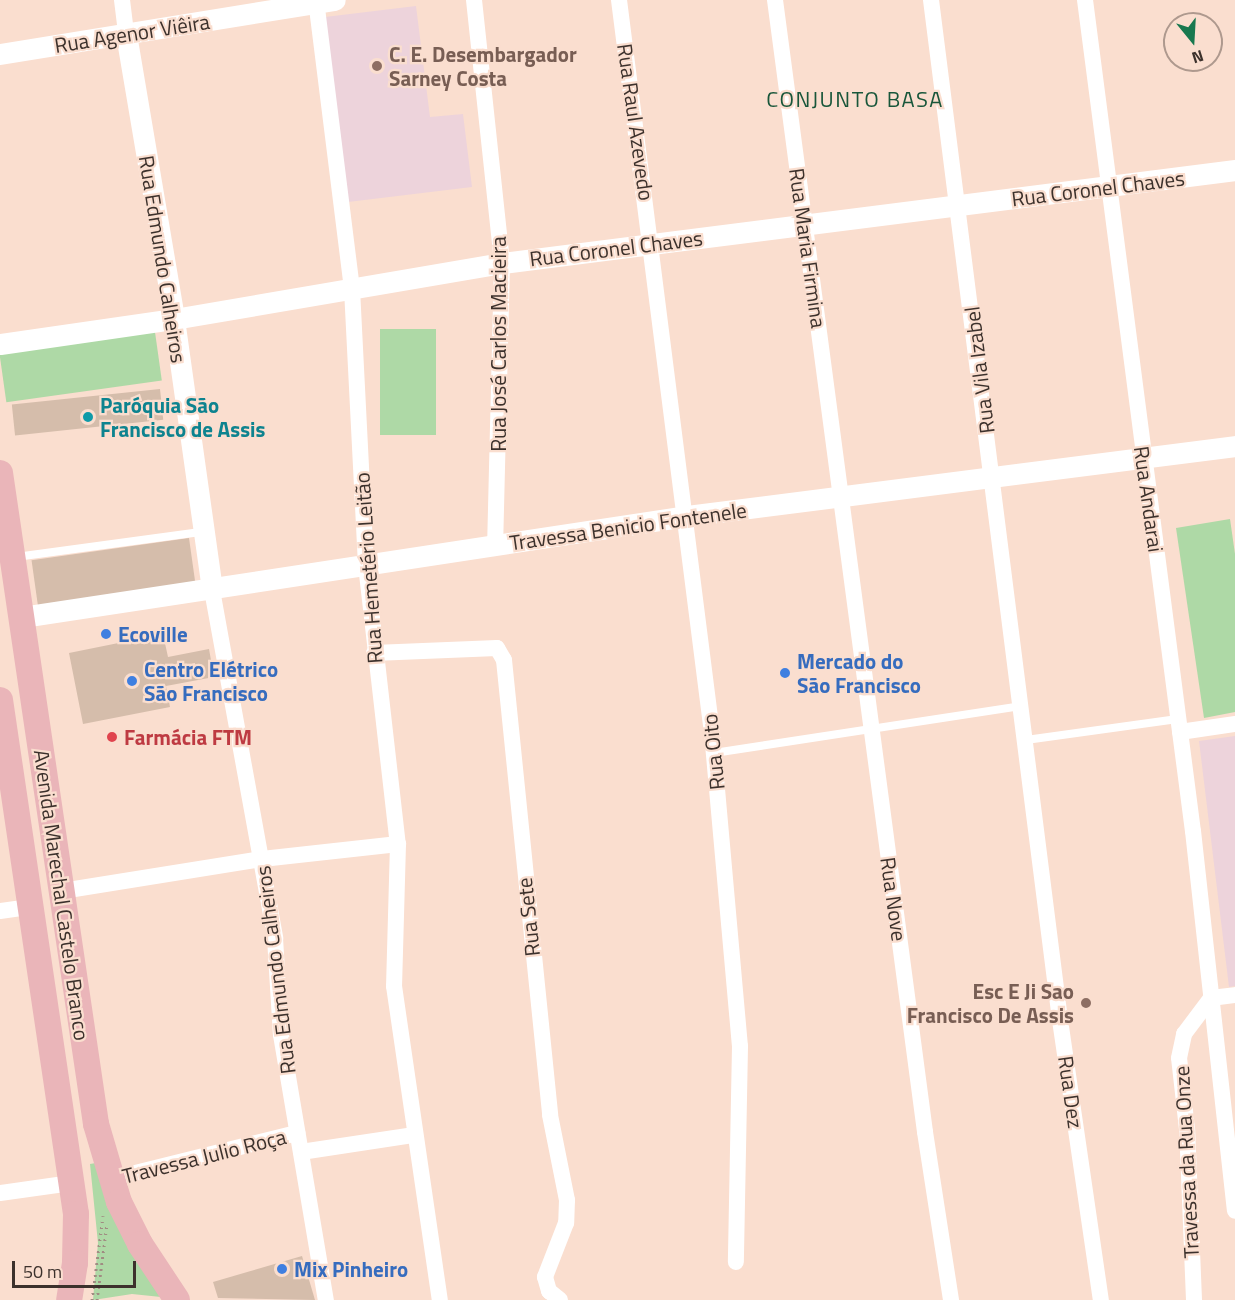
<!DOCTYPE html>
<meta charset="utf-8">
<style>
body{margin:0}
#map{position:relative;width:1235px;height:1300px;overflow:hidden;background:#fadecf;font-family:"Titillium Web",sans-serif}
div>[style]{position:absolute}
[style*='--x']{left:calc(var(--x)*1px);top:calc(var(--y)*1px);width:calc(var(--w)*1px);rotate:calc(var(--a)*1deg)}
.education>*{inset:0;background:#edd3db}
.green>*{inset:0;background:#aed9a6;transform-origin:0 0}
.building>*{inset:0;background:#d5bdab;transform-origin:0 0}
.path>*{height:3px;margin-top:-1.5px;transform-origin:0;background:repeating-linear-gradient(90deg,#a08c82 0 1.5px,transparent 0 6px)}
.service>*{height:8px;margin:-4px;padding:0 4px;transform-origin:4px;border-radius:4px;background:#fff}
.minor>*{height:16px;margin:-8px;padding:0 8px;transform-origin:8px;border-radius:8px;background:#fff}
.tertiary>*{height:21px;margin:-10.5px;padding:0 10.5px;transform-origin:10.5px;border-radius:10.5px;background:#fff}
.primary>*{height:26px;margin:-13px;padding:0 13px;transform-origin:13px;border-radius:13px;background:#eab5b9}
.dots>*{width:16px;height:16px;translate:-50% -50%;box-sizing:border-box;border:3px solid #fadecf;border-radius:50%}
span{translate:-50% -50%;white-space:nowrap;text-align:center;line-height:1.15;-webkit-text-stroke:4.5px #fadecf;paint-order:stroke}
.street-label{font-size:21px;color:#3c312c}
.education-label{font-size:21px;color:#785e54;font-weight:700}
.left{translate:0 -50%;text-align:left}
.right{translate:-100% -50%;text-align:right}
.culture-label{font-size:21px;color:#0d838f;font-weight:700}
.shop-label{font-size:21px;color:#366cbe;font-weight:700}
.health-label{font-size:21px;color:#be3a42;font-weight:700}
.neighbourhood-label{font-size:22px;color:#18563a;letter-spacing:1.5px}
.north{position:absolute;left:1163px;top:12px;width:60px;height:60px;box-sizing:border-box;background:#fadecf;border:2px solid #ae998e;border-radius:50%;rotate:162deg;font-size:16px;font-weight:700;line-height:24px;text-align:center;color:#3c312c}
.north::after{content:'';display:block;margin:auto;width:21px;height:27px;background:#18784f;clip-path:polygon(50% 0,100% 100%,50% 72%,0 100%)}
.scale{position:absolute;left:12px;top:1261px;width:124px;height:27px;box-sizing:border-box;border:3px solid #3c312c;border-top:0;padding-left:8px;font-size:18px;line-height:21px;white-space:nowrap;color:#3c312c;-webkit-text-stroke:4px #fadecf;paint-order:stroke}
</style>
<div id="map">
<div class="education">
<i style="clip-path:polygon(416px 6px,430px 117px,463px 114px,472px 187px,348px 202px,325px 17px)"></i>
<i style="clip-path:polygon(1235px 736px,1235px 986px,1229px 987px,1199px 741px)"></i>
</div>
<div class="green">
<i style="left:380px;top:329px;width:56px;height:106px"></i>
<i style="left:155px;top:332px;width:49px;height:157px;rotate:82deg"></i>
<i style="clip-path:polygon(1230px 519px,1235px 554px,1235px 712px,1204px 718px,1176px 528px)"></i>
<i style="clip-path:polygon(96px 1163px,161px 1297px,132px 1294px,93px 1300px,98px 1243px,90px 1164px)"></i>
</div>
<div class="building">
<i style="left:160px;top:389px;width:31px;height:149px;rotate:84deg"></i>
<i style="left:189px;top:538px;width:49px;height:159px;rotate:82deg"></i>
<i style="clip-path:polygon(163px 634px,168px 657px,209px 649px,214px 677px,166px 686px,170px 707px,83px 724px,69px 653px)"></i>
<i style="clip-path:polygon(302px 1256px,315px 1300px,218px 1298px,213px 1282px)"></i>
</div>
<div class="path">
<i style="--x:92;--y:1300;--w:85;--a:-82.5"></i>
<i style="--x:97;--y:1300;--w:77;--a:-82.5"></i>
</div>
<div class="service">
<i style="--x:16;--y:557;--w:188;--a:-7.7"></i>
<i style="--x:1026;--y:740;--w:153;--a:-7.9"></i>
<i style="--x:714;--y:753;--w:311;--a:-8.7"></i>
</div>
<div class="minor">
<i style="--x:122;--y:0;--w:34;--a:83"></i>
<i style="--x:316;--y:0;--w:291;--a:82.9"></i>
<i style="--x:352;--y:289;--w:276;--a:87.1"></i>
<i style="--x:366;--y:565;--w:281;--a:83.5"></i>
<i style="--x:398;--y:844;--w:142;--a:91.6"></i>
<i style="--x:394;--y:986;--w:317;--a:81.7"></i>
<i style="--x:474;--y:0;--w:264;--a:83.9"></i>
<i style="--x:502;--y:263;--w:282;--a:91.4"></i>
<i style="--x:619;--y:0;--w:739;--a:82.77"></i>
<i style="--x:712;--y:733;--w:314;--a:84.9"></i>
<i style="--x:740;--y:1046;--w:216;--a:91.1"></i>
<i style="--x:775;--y:0;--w:1142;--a:82.45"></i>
<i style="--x:925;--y:1132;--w:170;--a:81.2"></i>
<i style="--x:931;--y:0;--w:1028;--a:82.79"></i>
<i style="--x:1060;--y:1020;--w:283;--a:81.7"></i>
<i style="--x:1085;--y:0;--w:838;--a:82.6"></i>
<i style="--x:1193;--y:831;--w:382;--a:83.7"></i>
<i style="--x:212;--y:590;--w:354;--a:79.7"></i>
<i style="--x:275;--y:938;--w:97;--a:86.5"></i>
<i style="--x:281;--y:1035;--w:269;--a:80.4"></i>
<i style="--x:374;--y:653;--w:123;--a:-2.3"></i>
<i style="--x:497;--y:648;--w:14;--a:60"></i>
<i style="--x:504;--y:660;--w:457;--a:84.2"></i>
<i style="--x:550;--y:1115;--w:87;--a:78.7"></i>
<i style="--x:567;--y:1200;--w:23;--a:92"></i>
<i style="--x:566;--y:1223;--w:58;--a:111.3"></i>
<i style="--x:545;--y:1277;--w:15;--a:74"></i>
<i style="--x:549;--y:1291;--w:14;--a:39"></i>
<i style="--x:1180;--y:732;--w:56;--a:-8.3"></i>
<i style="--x:62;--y:891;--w:203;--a:-9.1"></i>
<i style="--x:262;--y:859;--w:137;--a:-6.3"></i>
<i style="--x:0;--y:911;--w:30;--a:-8"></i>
<i style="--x:1211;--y:998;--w:24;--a:-7"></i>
<i style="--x:301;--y:1152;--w:113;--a:-8.6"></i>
<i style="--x:111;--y:1179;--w:192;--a:-13.9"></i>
<i style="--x:0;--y:1193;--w:72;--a:-8"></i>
<i style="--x:1194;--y:1300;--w:171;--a:-92.3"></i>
<i style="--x:1187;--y:1129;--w:71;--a:-96.4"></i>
<i style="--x:1179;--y:1058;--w:25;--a:-78"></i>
<i style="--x:1184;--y:1034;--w:45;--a:-53.1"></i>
</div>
<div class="tertiary">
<i style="--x:126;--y:34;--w:289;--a:80.4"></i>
<i style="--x:174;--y:319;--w:274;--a:82"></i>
<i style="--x:0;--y:54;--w:339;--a:-9.2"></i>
<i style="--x:0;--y:344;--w:176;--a:-8.2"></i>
<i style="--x:174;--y:319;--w:333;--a:-9.7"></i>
<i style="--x:502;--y:263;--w:739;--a:-7.23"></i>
<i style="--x:22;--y:617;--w:673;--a:-8.64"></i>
<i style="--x:687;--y:516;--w:552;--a:-7.28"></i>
</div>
<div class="primary">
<i style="--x:0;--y:473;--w:658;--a:81.61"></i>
<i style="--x:96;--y:1124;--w:81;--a:73.6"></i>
<i style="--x:119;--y:1202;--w:47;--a:63.4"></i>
<i style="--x:140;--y:1244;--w:67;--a:56.5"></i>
<i style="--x:0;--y:700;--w:520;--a:81.59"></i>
<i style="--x:76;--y:1214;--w:49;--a:91.2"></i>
<i style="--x:75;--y:1263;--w:37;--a:99"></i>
</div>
<div class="dots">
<i style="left:377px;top:66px;background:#8d6e63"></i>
<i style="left:88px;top:417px;background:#0f9aa8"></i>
<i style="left:106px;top:634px;background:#3f7fe0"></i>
<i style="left:785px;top:673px;background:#3f7fe0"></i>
<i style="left:132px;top:681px;background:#3f7fe0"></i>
<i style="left:112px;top:737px;background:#e0444e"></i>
<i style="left:1086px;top:1003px;background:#8d6e63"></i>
<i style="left:282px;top:1269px;background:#3f7fe0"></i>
</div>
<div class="street-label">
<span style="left:132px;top:33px;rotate:-9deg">Rua Agenor Viêira</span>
<span style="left:636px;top:122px;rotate:82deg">Rua Raul Azevedo</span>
<span style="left:1098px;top:188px;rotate:-7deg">Rua Coronel Chaves</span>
<span style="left:616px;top:248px;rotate:-7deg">Rua Coronel Chaves</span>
<span style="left:808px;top:248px;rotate:82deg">Rua Maria Firmina</span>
<span style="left:163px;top:259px;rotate:81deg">Rua Edmundo Calheiros</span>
<span style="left:498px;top:344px;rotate:-90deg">Rua José Carlos Macieira</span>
<span style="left:979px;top:370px;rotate:-97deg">Rua Vila Izabel</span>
<span style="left:1149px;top:499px;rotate:82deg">Rua Andarai</span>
<span style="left:628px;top:526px;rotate:-8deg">Travessa Benicio Fontenele</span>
<span style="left:368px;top:568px;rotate:-94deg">Rua Hemetério Leitão</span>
<span style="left:713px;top:752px;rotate:-96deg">Rua Oito</span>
<span style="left:62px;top:895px;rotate:82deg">Avenida Marechal Castelo Branco</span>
<span style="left:894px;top:899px;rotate:82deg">Rua Nove</span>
<span style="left:528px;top:917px;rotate:-96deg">Rua Sete</span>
<span style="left:275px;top:970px;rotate:-97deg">Rua Edmundo Calheiros</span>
<span style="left:1071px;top:1092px;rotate:82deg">Rua Dez</span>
<span style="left:204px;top:1156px;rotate:-14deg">Travessa Julio Roça</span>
<span style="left:1186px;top:1162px;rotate:-93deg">Travessa da Rua Onze</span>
</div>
<div class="education-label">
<span class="left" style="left:389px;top:66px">C. E. Desembargador<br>Sarney Costa</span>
<span class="right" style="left:1074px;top:1003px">Esc E Ji Sao<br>Francisco De Assis</span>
</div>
<div class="culture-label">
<span class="left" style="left:100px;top:417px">Paróquia São<br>Francisco de Assis</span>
</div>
<div class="shop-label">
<span class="left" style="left:118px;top:634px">Ecoville</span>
<span class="left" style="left:797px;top:673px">Mercado do<br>São Francisco</span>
<span class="left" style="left:144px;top:681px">Centro Elétrico<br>São Francisco</span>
<span class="left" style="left:294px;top:1269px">Mix Pinheiro</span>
</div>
<div class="health-label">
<span class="left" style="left:124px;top:737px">Farmácia FTM</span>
</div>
<div class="neighbourhood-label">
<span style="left:855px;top:100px">CONJUNTO BASA</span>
</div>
<div class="north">N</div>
<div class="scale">50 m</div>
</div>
